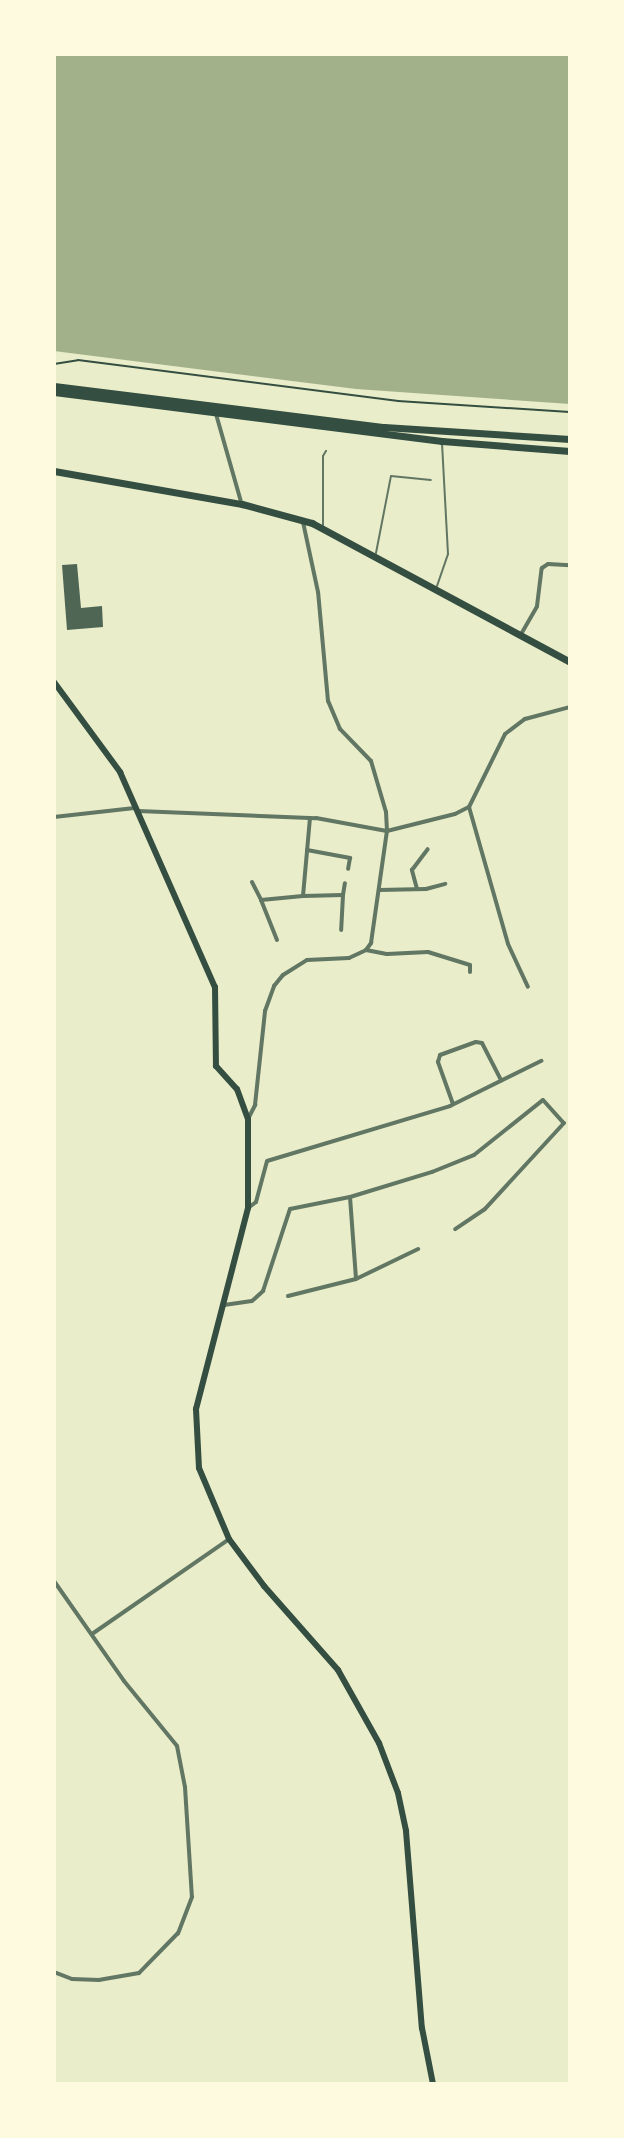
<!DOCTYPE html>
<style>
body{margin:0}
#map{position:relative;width:624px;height:2138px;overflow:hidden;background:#e9edc9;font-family:"Fira Sans",sans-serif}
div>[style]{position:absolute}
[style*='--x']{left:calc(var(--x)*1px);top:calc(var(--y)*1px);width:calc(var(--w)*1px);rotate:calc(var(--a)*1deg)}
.water>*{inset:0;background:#a3b18a}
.building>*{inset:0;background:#4f6655}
.path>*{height:2px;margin:-1px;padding:0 1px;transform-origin:1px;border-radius:1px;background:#344e41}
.service>*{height:2px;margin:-1px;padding:0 1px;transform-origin:1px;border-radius:1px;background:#617663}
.minor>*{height:4px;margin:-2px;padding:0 2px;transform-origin:2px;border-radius:2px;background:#617663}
.secondary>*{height:6px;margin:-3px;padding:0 3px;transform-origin:3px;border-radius:3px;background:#344e41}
.primary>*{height:7px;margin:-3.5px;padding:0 3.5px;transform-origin:3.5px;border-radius:3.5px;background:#344e41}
.trunk>*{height:7px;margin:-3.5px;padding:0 3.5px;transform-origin:3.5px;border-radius:3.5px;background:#344e41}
span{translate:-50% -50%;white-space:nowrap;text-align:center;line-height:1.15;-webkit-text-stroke:6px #fefae0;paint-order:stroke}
.frame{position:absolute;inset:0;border:56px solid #fefae0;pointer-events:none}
</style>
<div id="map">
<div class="water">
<i style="clip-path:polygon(54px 54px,570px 54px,570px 404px,356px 389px,54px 351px)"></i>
</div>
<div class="building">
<i style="clip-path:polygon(77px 564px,81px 608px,102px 606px,103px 627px,67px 630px,62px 565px)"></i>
</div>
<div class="path">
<i style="--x:54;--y:364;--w:24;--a:-9"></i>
<i style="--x:78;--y:360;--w:323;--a:7.3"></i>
<i style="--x:398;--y:401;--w:172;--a:3.7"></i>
</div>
<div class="service">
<i style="--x:323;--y:525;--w:69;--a:-90"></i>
<i style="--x:323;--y:456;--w:6;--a:-59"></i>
<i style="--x:376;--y:553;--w:78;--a:-79"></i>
<i style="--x:391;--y:476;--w:40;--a:5.7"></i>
<i style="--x:437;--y:586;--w:34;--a:-71"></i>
<i style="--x:448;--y:554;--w:112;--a:-93.1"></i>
</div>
<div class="minor">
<i style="--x:216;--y:414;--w:91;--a:74.1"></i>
<i style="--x:520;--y:636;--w:34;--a:-60"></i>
<i style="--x:537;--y:606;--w:38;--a:-83"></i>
<i style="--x:542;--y:568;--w:7;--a:-34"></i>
<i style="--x:548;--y:564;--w:22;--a:3"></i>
<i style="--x:469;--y:807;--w:142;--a:74.1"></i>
<i style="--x:508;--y:944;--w:47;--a:65.1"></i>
<i style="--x:138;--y:811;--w:178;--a:2.3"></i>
<i style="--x:316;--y:818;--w:72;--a:10.4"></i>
<i style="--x:387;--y:831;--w:70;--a:-14"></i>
<i style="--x:455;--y:814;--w:16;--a:-27"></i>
<i style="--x:469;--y:807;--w:81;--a:-63.7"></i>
<i style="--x:505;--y:734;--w:25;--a:-37"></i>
<i style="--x:525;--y:719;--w:47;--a:-14.9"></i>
<i style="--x:54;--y:817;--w:81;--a:-6.3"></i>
<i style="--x:307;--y:850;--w:44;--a:10.5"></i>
<i style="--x:350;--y:858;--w:11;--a:100"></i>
<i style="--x:252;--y:882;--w:20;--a:63"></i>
<i style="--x:417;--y:889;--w:20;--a:-105"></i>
<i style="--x:412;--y:870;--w:26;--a:-53"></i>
<i style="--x:379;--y:890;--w:47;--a:-1.2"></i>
<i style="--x:426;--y:889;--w:20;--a:-15"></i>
<i style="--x:343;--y:895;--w:12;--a:-81"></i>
<i style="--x:303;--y:896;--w:40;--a:-1.4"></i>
<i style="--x:343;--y:895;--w:35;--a:93"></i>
<i style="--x:277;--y:940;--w:43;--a:-111.8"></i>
<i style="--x:261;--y:900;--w:42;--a:-5.4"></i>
<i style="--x:303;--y:896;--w:78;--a:-84.9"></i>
<i style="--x:366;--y:950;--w:21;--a:11"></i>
<i style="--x:387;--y:954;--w:41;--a:-2.8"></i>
<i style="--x:428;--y:952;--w:44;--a:17.2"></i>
<i style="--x:470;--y:965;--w:7;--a:90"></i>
<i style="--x:453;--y:1104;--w:45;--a:-109.7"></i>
<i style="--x:438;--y:1062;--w:7;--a:-74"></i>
<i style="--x:440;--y:1055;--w:38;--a:-20"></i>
<i style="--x:476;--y:1042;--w:6;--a:9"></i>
<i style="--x:482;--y:1043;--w:42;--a:62.8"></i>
<i style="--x:248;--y:1119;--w:16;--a:-63"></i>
<i style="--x:255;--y:1105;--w:95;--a:-83.9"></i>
<i style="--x:265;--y:1011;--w:27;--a:-70"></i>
<i style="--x:274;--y:986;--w:14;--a:-51"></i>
<i style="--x:283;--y:975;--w:28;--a:-32"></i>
<i style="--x:307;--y:960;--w:42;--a:-2.7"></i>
<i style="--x:349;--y:958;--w:19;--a:-25"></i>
<i style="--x:366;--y:950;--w:9;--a:-54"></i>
<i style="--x:371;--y:943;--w:113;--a:-81.9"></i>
<i style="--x:387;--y:831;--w:19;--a:-93"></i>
<i style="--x:386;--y:812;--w:53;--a:-106.4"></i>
<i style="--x:371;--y:761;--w:45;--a:-134.1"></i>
<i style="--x:340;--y:729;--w:30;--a:-113"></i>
<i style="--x:328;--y:701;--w:109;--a:-95.2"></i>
<i style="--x:318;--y:592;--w:72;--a:-102.1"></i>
<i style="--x:350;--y:1197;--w:81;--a:85.8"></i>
<i style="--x:248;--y:1208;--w:10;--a:-37"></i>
<i style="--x:256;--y:1202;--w:42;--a:-75"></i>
<i style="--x:267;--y:1161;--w:191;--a:-16.7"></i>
<i style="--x:450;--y:1106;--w:102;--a:-26.3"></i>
<i style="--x:288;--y:1296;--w:70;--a:-14"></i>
<i style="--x:356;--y:1279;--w:69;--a:-25.8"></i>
<i style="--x:224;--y:1305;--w:28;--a:-8"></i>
<i style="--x:252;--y:1301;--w:15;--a:-42"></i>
<i style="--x:263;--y:1291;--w:86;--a:-71.8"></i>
<i style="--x:290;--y:1209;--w:61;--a:-11.3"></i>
<i style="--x:350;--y:1197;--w:86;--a:-17"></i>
<i style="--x:432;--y:1172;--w:45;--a:-22"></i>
<i style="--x:474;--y:1155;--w:88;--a:-38.6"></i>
<i style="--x:543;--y:1100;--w:31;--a:48"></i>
<i style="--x:564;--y:1123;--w:117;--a:132.6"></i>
<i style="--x:485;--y:1209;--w:36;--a:146"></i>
<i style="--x:54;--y:1581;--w:122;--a:55"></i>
<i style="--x:124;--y:1681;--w:84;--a:50.8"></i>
<i style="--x:177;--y:1746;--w:42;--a:79"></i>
<i style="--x:185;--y:1787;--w:110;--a:86.4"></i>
<i style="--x:192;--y:1897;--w:39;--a:111"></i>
<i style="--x:178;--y:1933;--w:56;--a:134.3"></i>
<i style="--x:139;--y:1973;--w:41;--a:170.1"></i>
<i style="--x:99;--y:1980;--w:27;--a:-178"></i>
<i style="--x:72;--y:1979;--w:19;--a:-159"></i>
<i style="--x:92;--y:1634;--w:165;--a:-34.7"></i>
</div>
<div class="secondary">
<i style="--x:54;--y:682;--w:112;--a:53.7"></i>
<i style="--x:120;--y:772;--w:235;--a:66.2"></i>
<i style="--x:215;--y:987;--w:79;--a:89.3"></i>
<i style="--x:216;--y:1066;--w:31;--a:48"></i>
<i style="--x:237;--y:1089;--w:32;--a:70"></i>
<i style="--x:248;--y:1119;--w:89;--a:90"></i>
<i style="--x:248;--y:1208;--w:208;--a:104.5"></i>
<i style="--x:196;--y:1409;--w:59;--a:87.1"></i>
<i style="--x:199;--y:1468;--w:77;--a:67.1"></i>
<i style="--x:229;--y:1539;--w:59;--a:53.3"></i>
<i style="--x:264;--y:1586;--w:112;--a:48.6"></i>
<i style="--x:338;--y:1670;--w:84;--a:60.7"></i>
<i style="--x:379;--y:1743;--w:53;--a:69.2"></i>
<i style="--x:398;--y:1793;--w:39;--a:78"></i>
<i style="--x:406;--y:1831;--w:198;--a:85.4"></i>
<i style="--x:422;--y:2028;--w:57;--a:78.9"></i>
</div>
<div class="primary">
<i style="--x:54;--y:471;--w:191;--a:10"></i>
<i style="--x:242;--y:504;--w:73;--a:15.2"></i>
<i style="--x:312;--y:523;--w:293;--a:28.3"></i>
</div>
<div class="trunk">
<i style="--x:54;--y:386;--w:333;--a:7.1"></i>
<i style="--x:384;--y:427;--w:186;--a:3.7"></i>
<i style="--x:54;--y:392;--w:391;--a:7.2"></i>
<i style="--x:442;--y:441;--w:128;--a:4.5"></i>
</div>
<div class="frame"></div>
</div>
